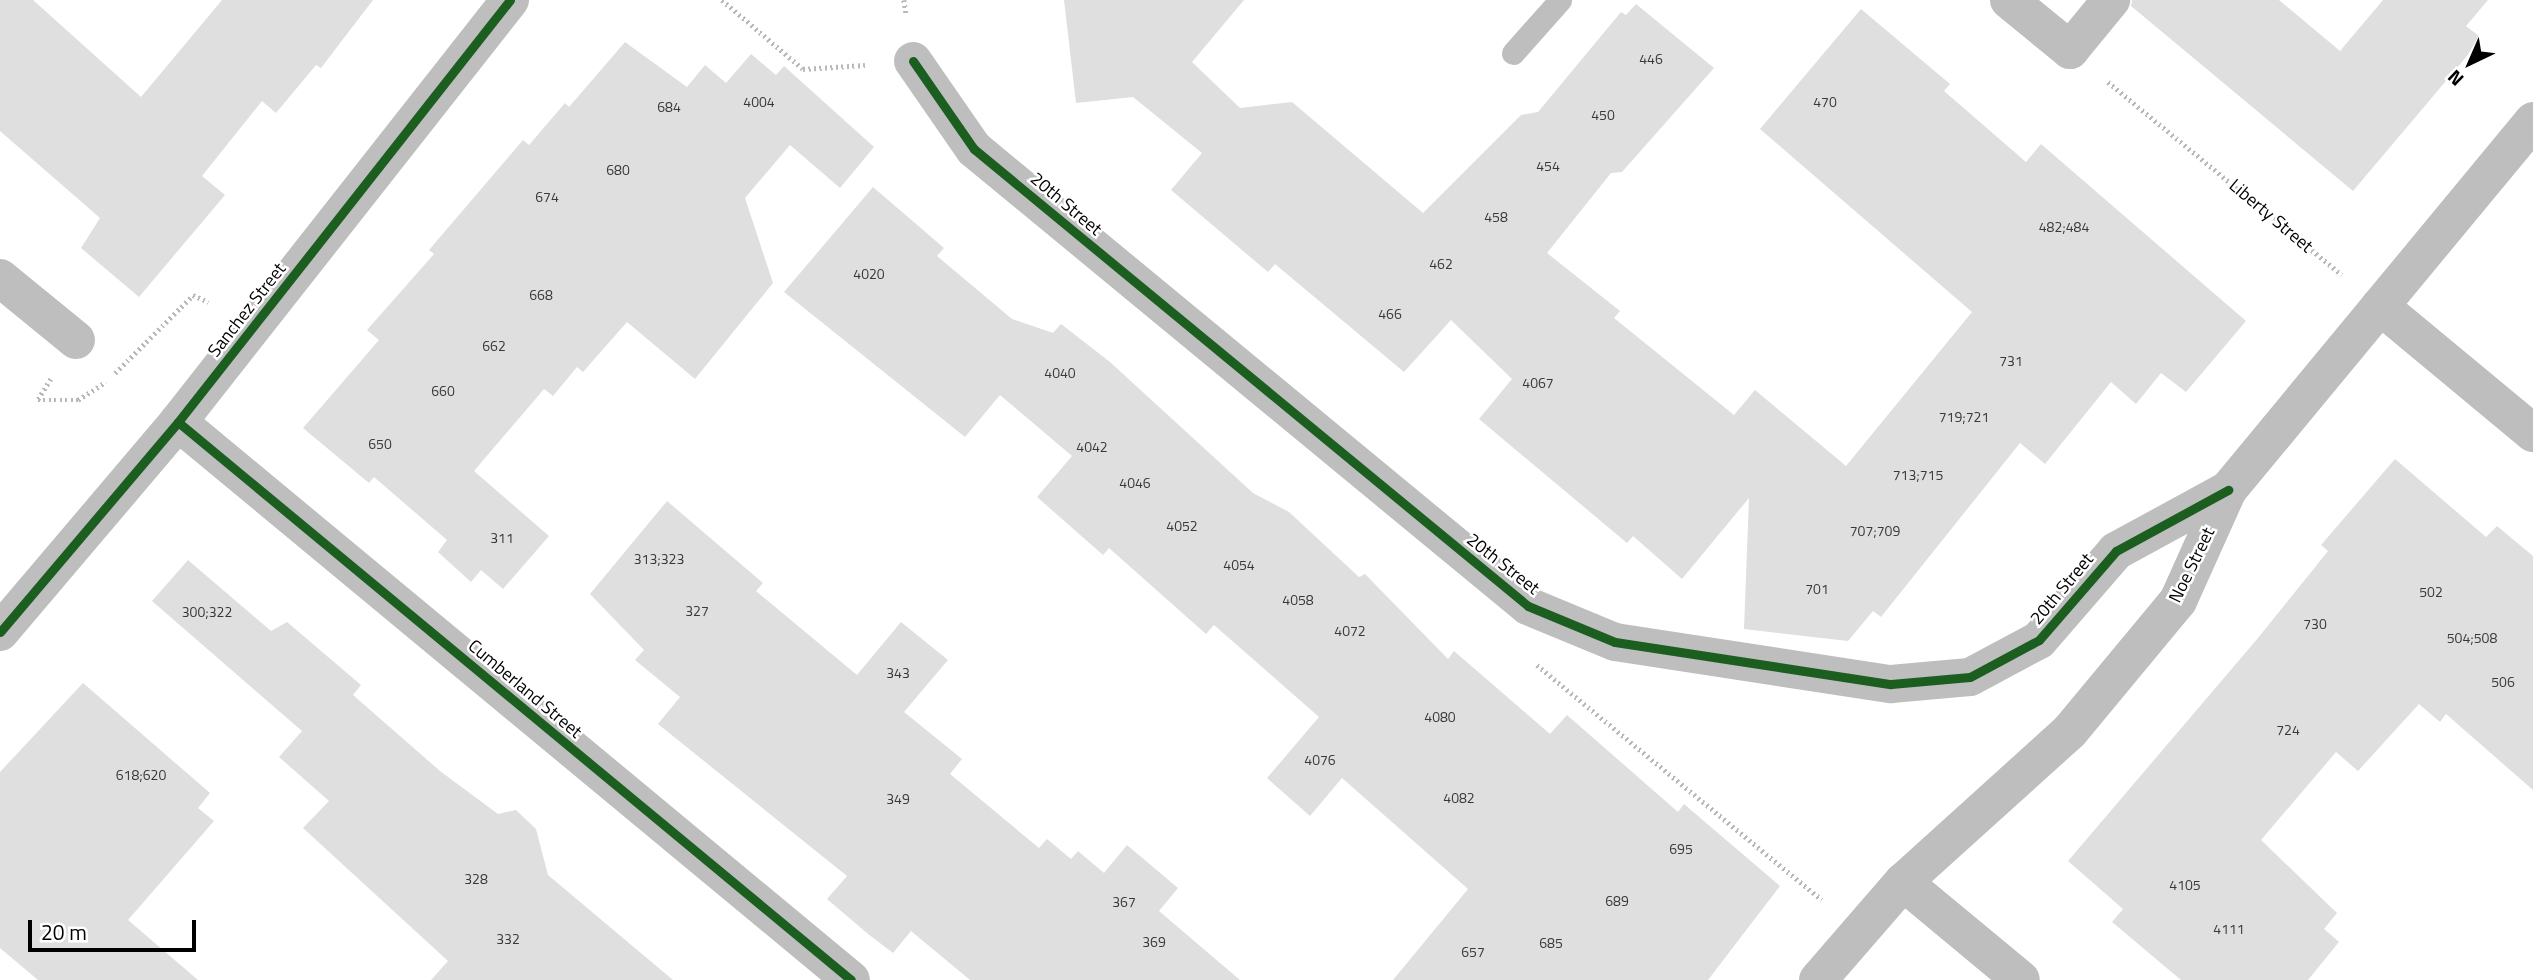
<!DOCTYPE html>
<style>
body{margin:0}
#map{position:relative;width:2533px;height:980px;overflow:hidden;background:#fff;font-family:"Titillium Web",sans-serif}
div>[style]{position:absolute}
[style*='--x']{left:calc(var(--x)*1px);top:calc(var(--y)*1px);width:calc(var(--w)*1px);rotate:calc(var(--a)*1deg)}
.building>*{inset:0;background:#dfdfdf}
.path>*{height:4.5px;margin-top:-2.25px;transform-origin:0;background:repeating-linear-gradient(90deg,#b9b9b9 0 2px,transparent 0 5.5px)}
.service>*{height:23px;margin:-11.5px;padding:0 11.5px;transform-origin:11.5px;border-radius:11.5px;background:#bebebe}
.minor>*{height:38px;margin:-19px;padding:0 19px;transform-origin:19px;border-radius:19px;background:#bebebe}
.cycleway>*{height:9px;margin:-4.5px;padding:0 4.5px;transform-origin:4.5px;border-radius:4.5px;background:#1b5e20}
span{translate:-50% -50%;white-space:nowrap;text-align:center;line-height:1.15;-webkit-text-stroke:5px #fff;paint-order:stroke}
.number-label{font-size:14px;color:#383838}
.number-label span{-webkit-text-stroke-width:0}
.street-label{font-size:18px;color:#000}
.north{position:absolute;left:2435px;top:28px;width:70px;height:70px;-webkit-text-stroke:5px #fff;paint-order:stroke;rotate:224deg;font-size:19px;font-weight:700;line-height:28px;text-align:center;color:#000}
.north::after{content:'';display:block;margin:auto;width:24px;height:32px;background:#000;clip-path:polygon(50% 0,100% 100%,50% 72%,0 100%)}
.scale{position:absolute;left:28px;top:920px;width:168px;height:32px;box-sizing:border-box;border:4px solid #000;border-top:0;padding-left:9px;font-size:21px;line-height:24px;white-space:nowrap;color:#000;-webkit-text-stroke:5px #fff;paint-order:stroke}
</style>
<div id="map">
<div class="building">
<i style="clip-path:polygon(0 0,33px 0,141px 97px,222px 0,373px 0,321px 68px,316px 65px,276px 113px,262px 101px,202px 176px,225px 195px,139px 297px,81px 248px,100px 218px,0 131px)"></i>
<i style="clip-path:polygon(1064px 0,1244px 0,1192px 62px,1240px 108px,1292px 102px,1423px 213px,1521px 115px,1538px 112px,1621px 12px,1626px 15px,1636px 4px,1714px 68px,1622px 172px,1611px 173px,1547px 253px,1620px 311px,1614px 318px,1734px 415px,1755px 390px,1846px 466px,1972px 312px,1760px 129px,1861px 9px,1950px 84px,1944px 91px,2026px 162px,2041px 144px,2246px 321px,2186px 392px,2161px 373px,2136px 404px,2111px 382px,2045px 464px,2020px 443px,1881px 617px,1873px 611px,1848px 641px,1744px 629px,1749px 498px,1682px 579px,1633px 536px,1627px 543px,1479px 419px,1512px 379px,1451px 320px,1404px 372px,1275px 264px,1268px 272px,1171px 190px,1202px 153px,1133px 97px,1076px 103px)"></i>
<i style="clip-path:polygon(2132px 0,2279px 0,2340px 51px,2383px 0,2488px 0,2466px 26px,2479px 36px,2467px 56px,2353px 191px,2131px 6px)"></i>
<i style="clip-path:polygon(625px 42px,687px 87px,705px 65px,726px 83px,751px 54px,776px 75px,784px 66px,874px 147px,840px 188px,790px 145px,745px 198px,773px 283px,695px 379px,627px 322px,583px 372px,577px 367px,553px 396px,544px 389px,474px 471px,549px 536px,503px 589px,481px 570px,471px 582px,438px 552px,447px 540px,374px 477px,369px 483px,303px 428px,379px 340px,367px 330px,434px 254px,429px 250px,523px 140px,529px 145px,565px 103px,569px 107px)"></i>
<i style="clip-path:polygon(873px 187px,944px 248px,937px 256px,1012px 319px,1053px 333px,1061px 324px,1110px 362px,1253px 493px,1289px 512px,1359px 577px,1365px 574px,1448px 659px,1454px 651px,1550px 734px,1567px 715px,1678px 812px,1684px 804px,1780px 886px,1708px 980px,1393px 980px,1468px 889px,1342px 778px,1310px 816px,1267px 778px,1319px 717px,1214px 625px,1206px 634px,1109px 548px,1103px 555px,1037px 497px,1072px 456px,1000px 395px,965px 437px,784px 292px)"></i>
<i style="clip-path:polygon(2395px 459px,2486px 537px,2497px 526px,2533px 556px,2533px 790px,2446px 714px,2440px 722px,2419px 704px,2358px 771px,2336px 752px,2261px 840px,2337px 913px,2324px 929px,2339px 942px,2308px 980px,2181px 980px,2112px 922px,2123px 909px,2068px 861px,2258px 638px,2328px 551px,2321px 545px)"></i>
<i style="clip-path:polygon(667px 501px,763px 583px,756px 591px,857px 675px,901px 622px,948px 660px,904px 712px,962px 759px,950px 774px,1039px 848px,1047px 839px,1071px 859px,1078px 851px,1104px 873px,1127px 845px,1178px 888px,1159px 911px,1240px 980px,970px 980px,911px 931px,893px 953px,868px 934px,827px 899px,847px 876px,658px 724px,680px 697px,635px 660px,644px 650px,590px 594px)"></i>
<i style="clip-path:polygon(188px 560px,271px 631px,287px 622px,361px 685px,353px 695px,440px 771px,498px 814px,516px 810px,536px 829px,548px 875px,673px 980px,431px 980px,448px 961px,303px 828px,329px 801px,279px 757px,302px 731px,152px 601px)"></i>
<i style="clip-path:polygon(83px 683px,210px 793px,198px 808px,214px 821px,128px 920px,198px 980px,38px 980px,0 948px,0 772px)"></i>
</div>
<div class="path">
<i style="--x:722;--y:0;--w:106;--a:40.4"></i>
<i style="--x:803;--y:69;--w:62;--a:-3.7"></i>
<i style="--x:904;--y:0;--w:13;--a:81"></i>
<i style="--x:2108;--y:82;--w:303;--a:39.5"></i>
<i style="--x:115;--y:373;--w:110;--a:-45"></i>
<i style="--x:193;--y:295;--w:17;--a:24"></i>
<i style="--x:51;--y:379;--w:25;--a:122"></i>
<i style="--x:38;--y:400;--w:40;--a:0"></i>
<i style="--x:78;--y:400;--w:33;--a:-33"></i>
<i style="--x:1537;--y:665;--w:369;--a:39.5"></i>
</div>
<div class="service">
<i style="--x:1513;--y:53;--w:71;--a:-48.4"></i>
</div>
<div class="minor">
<i style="--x:2009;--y:0;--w:79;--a:39.3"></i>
<i style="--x:2070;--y:50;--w:65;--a:-50.6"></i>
<i style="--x:913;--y:61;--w:107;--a:55.3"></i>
<i style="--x:974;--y:149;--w:718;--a:39.52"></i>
<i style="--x:1528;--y:606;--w:94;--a:22.5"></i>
<i style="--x:1615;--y:642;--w:279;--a:8.7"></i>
<i style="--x:1891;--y:684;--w:79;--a:-5.1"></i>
<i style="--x:1970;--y:677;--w:78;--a:-28.2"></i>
<i style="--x:2039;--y:640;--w:118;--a:-49.1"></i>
<i style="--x:2116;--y:551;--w:128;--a:-28.6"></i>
<i style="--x:0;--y:278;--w:98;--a:39.2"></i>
<i style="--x:2380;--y:306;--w:199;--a:39.7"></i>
<i style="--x:178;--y:422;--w:874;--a:39.66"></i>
<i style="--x:0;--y:632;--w:275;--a:-49.7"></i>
<i style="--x:178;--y:422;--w:537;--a:-51.81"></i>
<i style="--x:1903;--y:882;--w:153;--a:39.7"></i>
<i style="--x:1818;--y:980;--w:130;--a:-49.1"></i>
<i style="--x:1903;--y:882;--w:225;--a:-42.1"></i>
<i style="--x:2070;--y:731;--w:169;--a:-50.3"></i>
<i style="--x:2178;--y:601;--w:122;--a:-65.8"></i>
<i style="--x:2228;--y:490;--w:479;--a:-50.4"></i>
</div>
<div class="cycleway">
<i style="--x:913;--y:61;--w:107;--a:55.3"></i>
<i style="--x:974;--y:149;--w:718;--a:39.52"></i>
<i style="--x:1528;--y:606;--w:94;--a:22.5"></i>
<i style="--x:1615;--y:642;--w:279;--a:8.7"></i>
<i style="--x:1891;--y:684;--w:79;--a:-5.1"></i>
<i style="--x:1970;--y:677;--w:78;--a:-28.2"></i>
<i style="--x:2039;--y:640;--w:118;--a:-49.1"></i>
<i style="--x:2116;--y:551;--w:128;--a:-28.6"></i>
<i style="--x:178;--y:422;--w:874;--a:39.66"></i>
<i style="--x:0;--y:632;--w:275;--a:-49.7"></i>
<i style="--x:178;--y:422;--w:537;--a:-51.81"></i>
</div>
<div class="number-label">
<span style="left:1651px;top:59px">446</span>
<span style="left:759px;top:102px">4004</span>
<span style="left:1825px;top:102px">470</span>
<span style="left:669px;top:107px">684</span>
<span style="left:1603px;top:115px">450</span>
<span style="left:1548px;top:166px">454</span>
<span style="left:618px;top:170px">680</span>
<span style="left:547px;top:197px">674</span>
<span style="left:1496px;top:217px">458</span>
<span style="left:2064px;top:227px">482;484</span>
<span style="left:1441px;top:264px">462</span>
<span style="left:869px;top:274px">4020</span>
<span style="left:541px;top:295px">668</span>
<span style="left:1390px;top:314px">466</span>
<span style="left:494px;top:346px">662</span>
<span style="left:2011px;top:361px">731</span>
<span style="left:1060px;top:373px">4040</span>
<span style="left:1538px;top:383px">4067</span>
<span style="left:443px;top:391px">660</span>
<span style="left:1964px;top:417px">719;721</span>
<span style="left:380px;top:444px">650</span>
<span style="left:1092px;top:447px">4042</span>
<span style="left:1918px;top:475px">713;715</span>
<span style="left:1135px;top:483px">4046</span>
<span style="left:1182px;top:526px">4052</span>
<span style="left:1875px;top:531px">707;709</span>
<span style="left:502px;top:538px">311</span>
<span style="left:659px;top:559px">313;323</span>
<span style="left:1239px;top:565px">4054</span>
<span style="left:1817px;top:589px">701</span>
<span style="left:2431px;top:592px">502</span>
<span style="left:1298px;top:600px">4058</span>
<span style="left:697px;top:611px">327</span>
<span style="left:207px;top:612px">300;322</span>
<span style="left:2315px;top:624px">730</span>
<span style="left:1350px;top:631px">4072</span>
<span style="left:2472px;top:638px">504;508</span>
<span style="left:898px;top:673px">343</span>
<span style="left:2503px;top:682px">506</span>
<span style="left:1440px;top:717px">4080</span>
<span style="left:2288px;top:730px">724</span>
<span style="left:1320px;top:760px">4076</span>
<span style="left:141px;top:775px">618;620</span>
<span style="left:1459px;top:798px">4082</span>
<span style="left:898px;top:799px">349</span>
<span style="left:1681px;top:849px">695</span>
<span style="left:476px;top:879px">328</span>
<span style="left:2185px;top:885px">4105</span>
<span style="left:1617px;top:901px">689</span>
<span style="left:1124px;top:902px">367</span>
<span style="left:2229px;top:929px">4111</span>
<span style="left:508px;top:939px">332</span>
<span style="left:1154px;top:942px">369</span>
<span style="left:1551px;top:943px">685</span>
<span style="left:1473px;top:952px">657</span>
</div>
<div class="street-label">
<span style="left:1066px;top:204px;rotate:40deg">20th Street</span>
<span style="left:2271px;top:216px;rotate:40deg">Liberty Street</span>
<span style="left:247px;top:310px;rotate:-52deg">Sanchez Street</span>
<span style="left:1503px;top:564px;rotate:38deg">20th Street</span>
<span style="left:2192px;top:565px;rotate:-64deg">Noe Street</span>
<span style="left:2062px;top:589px;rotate:-50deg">20th Street</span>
<span style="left:525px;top:689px;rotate:40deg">Cumberland Street</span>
</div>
<div class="north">N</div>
<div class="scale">20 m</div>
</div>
